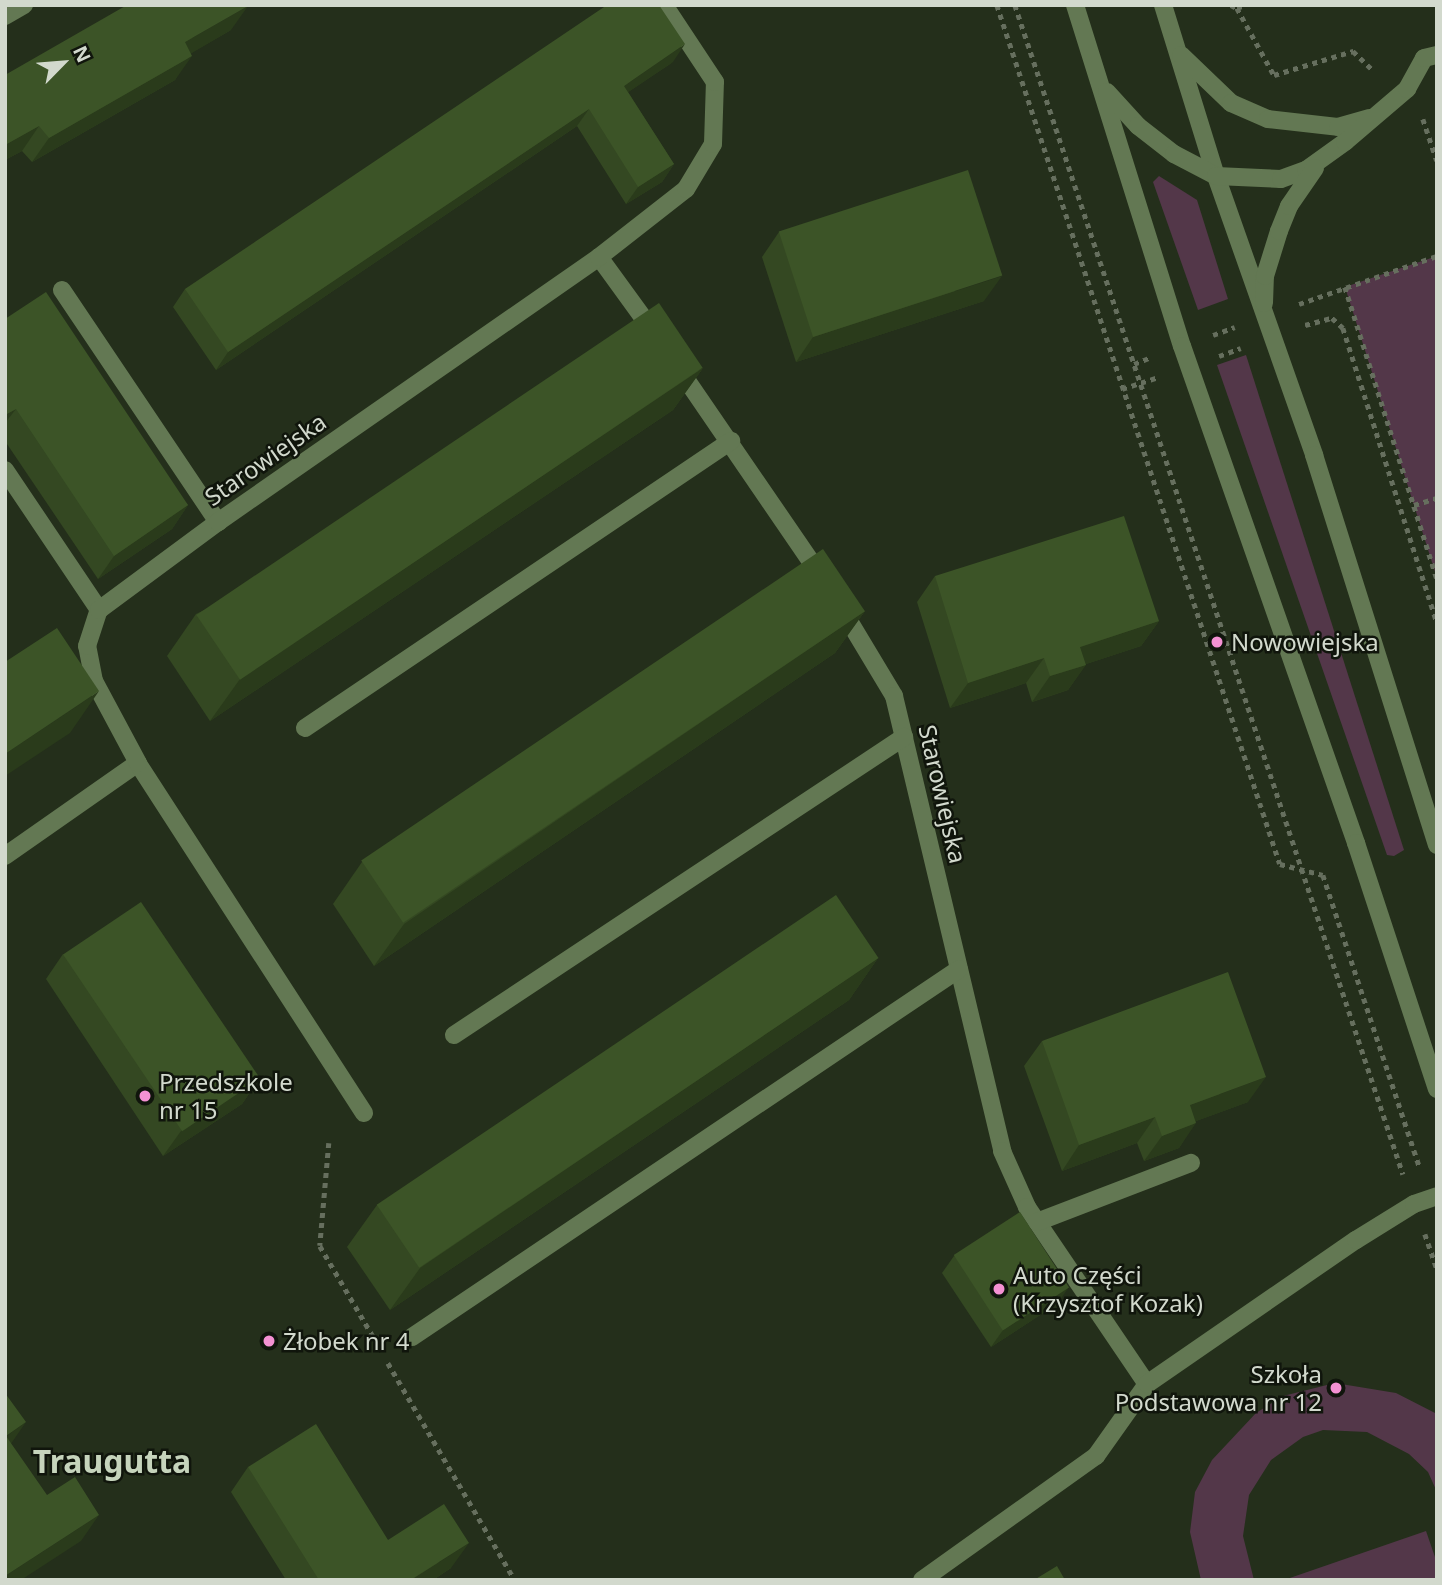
<!DOCTYPE html>
<meta charset="utf-8">
<style>
body{margin:0}
#map{position:relative;width:1442px;height:1585px;overflow:hidden;background:#242f1b;font-family:"Noto Sans",sans-serif}
div>[style]{position:absolute}
[style*='--x']{left:calc(var(--x)*1px);top:calc(var(--y)*1px);width:calc(var(--w)*1px);rotate:calc(var(--a)*1deg)}
.green>*{inset:0;background:#533749}
.path>*{height:4.5px;margin-top:-2.25px;transform-origin:0;background:repeating-linear-gradient(90deg,#666f5e 0 5px,transparent 0 10px)}
.minor>*{height:18px;margin:-9px;padding:0 9px;transform-origin:9px;border-radius:9px;background:#637853}
.wall>*{inset:0;background:#344822}
.shaded-wall>*{inset:0;background:#2a3b1b}
.building>*{inset:0;background:#3c5427;transform-origin:0 0}
.dots>*{width:19px;height:19px;translate:-50% -50%;box-sizing:border-box;border:4px solid #10150c;border-radius:50%}
span{translate:-50% -50%;white-space:nowrap;text-align:center;line-height:1.15;-webkit-text-stroke:5px #10150c;paint-order:stroke}
.street-label{font-size:24px;color:#d2d9cd}
.poi-label{font-size:24px;color:#d2d9cd}
.left{translate:0 -50%;text-align:left}
.right{translate:-100% -50%;text-align:right}
.district-label{font-size:32px;color:#c6d4bc;font-weight:700}
.frame{position:absolute;inset:0;border:7px solid #d2d9cd;pointer-events:none}
.north{position:absolute;left:28px;top:28px;width:70px;height:70px;-webkit-text-stroke:5px #10150c;paint-order:stroke;rotate:65deg;font-size:19px;font-weight:700;line-height:28px;text-align:center;color:#d2d9cd}
.north::after{content:'';display:block;margin:auto;width:24px;height:32px;background:#d2d9cd;clip-path:polygon(50% 0,100% 100%,50% 72%,0 100%)}
</style>
<div id="map">
<div class="green">
<i style="clip-path:polygon(1159px 176px,1197px 200px,1228px 299px,1198px 310px,1153px 182px)"></i>
<i style="clip-path:polygon(1437px 256px,1437px 578px,1345px 287px)"></i>
<i style="clip-path:polygon(1246px 355px,1404px 850px,1394px 856px,1387px 855px,1217px 365px)"></i>
<i style="clip-path:polygon(1335px 1383px,1396px 1393px,1437px 1414px,1437px 1492px,1428px 1472px,1409px 1454px,1367px 1432px,1323px 1430px,1303px 1437px,1271px 1460px,1249px 1495px,1243px 1536px,1254px 1580px,1201px 1580px,1190px 1532px,1195px 1492px,1212px 1460px,1256px 1413px,1283px 1396px)"></i>
<i style="clip-path:polygon(1426px 1531px,1437px 1563px,1437px 1580px,1284px 1580px)"></i>
</div>
<div class="path">
<i style="--x:997;--y:5;--w:904;--a:71.77"></i>
<i style="--x:1280;--y:864;--w:44;--a:14.3"></i>
<i style="--x:1323;--y:875;--w:306;--a:71.7"></i>
<i style="--x:1015;--y:5;--w:1232;--a:71.64"></i>
<i style="--x:1231;--y:5;--w:7;--a:27"></i>
<i style="--x:1237;--y:8;--w:77;--a:61.1"></i>
<i style="--x:1274;--y:75;--w:83;--a:-16.9"></i>
<i style="--x:1353;--y:51;--w:29;--a:44"></i>
<i style="--x:1237;--y:8;--w:9;--a:-21"></i>
<i style="--x:1423;--y:119;--w:44;--a:71.6"></i>
<i style="--x:1345;--y:287;--w:305;--a:72.5"></i>
<i style="--x:1299;--y:304;--w:146;--a:-19.2"></i>
<i style="--x:1305;--y:325;--w:28;--a:-15"></i>
<i style="--x:1332;--y:318;--w:15;--a:42"></i>
<i style="--x:1343;--y:328;--w:309;--a:72.3"></i>
<i style="--x:1213;--y:335;--w:23;--a:-20"></i>
<i style="--x:1219;--y:356;--w:23;--a:-20"></i>
<i style="--x:1134;--y:364;--w:16;--a:-22"></i>
<i style="--x:1122;--y:389;--w:38;--a:-18"></i>
<i style="--x:1414;--y:505;--w:24;--a:-17"></i>
<i style="--x:329;--y:1143;--w:103;--a:95"></i>
<i style="--x:320;--y:1246;--w:113;--a:59.6"></i>
<i style="--x:1425;--y:1234;--w:36;--a:71"></i>
<i style="--x:388;--y:1363;--w:251;--a:59.7"></i>
</div>
<div class="minor">
<i style="--x:1075;--y:5;--w:357;--a:72.6"></i>
<i style="--x:1182;--y:346;--w:527;--a:70.7"></i>
<i style="--x:1356;--y:843;--w:259;--a:71.8"></i>
<i style="--x:1163;--y:5;--w:179;--a:72.8"></i>
<i style="--x:1216;--y:176;--w:296;--a:70.6"></i>
<i style="--x:1314;--y:455;--w:409;--a:72.5"></i>
<i style="--x:5;--y:16;--w:22;--a:-30"></i>
<i style="--x:1181;--y:55;--w:69;--a:43.8"></i>
<i style="--x:1231;--y:103;--w:40;--a:23.4"></i>
<i style="--x:1268;--y:119;--w:70;--a:6.5"></i>
<i style="--x:1338;--y:127;--w:33;--a:-16"></i>
<i style="--x:1107;--y:92;--w:46;--a:47.6"></i>
<i style="--x:1138;--y:126;--w:46;--a:37.9"></i>
<i style="--x:1174;--y:154;--w:47;--a:27.6"></i>
<i style="--x:1216;--y:176;--w:65;--a:2.6"></i>
<i style="--x:1281;--y:179;--w:27;--a:-20"></i>
<i style="--x:1306;--y:170;--w:48;--a:-35.7"></i>
<i style="--x:1345;--y:142;--w:82;--a:-40.5"></i>
<i style="--x:1407;--y:89;--w:35;--a:-61"></i>
<i style="--x:1424;--y:58;--w:13;--a:-13"></i>
<i style="--x:599;--y:257;--w:95;--a:54"></i>
<i style="--x:62;--y:290;--w:280;--a:56.1"></i>
<i style="--x:1264;--y:303;--w:27;--a:-88"></i>
<i style="--x:1265;--y:276;--w:47;--a:-72.7"></i>
<i style="--x:1279;--y:231;--w:27;--a:-68"></i>
<i style="--x:1289;--y:206;--w:46;--a:-55.6"></i>
<i style="--x:677;--y:366;--w:255;--a:55.6"></i>
<i style="--x:5;--y:470;--w:169;--a:56.1"></i>
<i style="--x:840;--y:606;--w:105;--a:59"></i>
<i style="--x:894;--y:696;--w:468;--a:76.6"></i>
<i style="--x:1002;--y:1151;--w:61;--a:65.9"></i>
<i style="--x:1027;--y:1207;--w:214;--a:55.9"></i>
<i style="--x:305;--y:728;--w:514;--a:-33.97"></i>
<i style="--x:5;--y:856;--w:162;--a:-35"></i>
<i style="--x:454;--y:1035;--w:540;--a:-33.51"></i>
<i style="--x:364;--y:1113;--w:417;--a:-122.9"></i>
<i style="--x:138;--y:763;--w:93;--a:-118.2"></i>
<i style="--x:94;--y:681;--w:36;--a:-101"></i>
<i style="--x:87;--y:646;--w:38;--a:-72"></i>
<i style="--x:99;--y:610;--w:148;--a:-36.5"></i>
<i style="--x:218;--y:522;--w:464;--a:-34.8"></i>
<i style="--x:599;--y:257;--w:110;--a:-38"></i>
<i style="--x:686;--y:189;--w:52;--a:-59"></i>
<i style="--x:713;--y:144;--w:62;--a:-88.2"></i>
<i style="--x:715;--y:82;--w:92;--a:-123.5"></i>
<i style="--x:1037;--y:1222;--w:165;--a:-21"></i>
<i style="--x:412;--y:1337;--w:659;--a:-33.93"></i>
<i style="--x:922;--y:1580;--w:214;--a:-35.5"></i>
<i style="--x:1096;--y:1456;--w:88;--a:-54.7"></i>
<i style="--x:1147;--y:1384;--w:254;--a:-34.6"></i>
<i style="--x:1356;--y:1240;--w:68;--a:-31.8"></i>
<i style="--x:1414;--y:1204;--w:24;--a:-19"></i>
</div>
<div class="wall">
<i style="clip-path:polygon(231px 30px,191px 53px,175px 80px,32px 162px,22px 151px,5px 160px,5px 75px)"></i>
<i style="clip-path:polygon(673px 62px,628px 92px,674px 164px,662px 182px,626px 204px,577px 126px,216px 370px,173px 307px,185px 289px)"></i>
<i style="clip-path:polygon(779px 232px,984px 301px,796px 362px,762px 257px)"></i>
<i style="clip-path:polygon(5px 319px,188px 505px,172px 529px,98px 579px,5px 441px)"></i>
<i style="clip-path:polygon(703px 368px,673px 410px,210px 721px,167px 656px,196px 614px)"></i>
<i style="clip-path:polygon(935px 576px,1159px 621px,1141px 646px,1086px 664px,1068px 690px,1032px 702px,1026px 683px,950px 708px,917px 602px)"></i>
<i style="clip-path:polygon(865px 611px,835px 653px,374px 966px,333px 904px,362px 862px)"></i>
<i style="clip-path:polygon(63px 954px,259px 1079px,242px 1104px,163px 1156px,46px 979px)"></i>
<i style="clip-path:polygon(878px 958px,849px 1000px,390px 1310px,347px 1247px,377px 1205px)"></i>
<i style="clip-path:polygon(1042px 1041px,1248px 1102px,1196px 1121px,1179px 1148px,1144px 1161px,1137px 1143px,1062px 1171px,1024px 1066px)"></i>
<i style="clip-path:polygon(954px 1256px,1057px 1304px,991px 1347px,942px 1273px)"></i>
<i style="clip-path:polygon(248px 1467px,388px 1540px,451px 1568px,433px 1580px,286px 1580px,231px 1492px)"></i>
</div>
<div class="shaded-wall">
<i style="clip-path:polygon(248px 6px,231px 30px,168px 67px,185px 42px)"></i>
<i style="clip-path:polygon(685px 44px,673px 62px,612px 103px,624px 86px)"></i>
<i style="clip-path:polygon(192px 56px,175px 80px,32px 162px,49px 138px)"></i>
<i style="clip-path:polygon(589px 109px,577px 126px,216px 370px,228px 352px)"></i>
<i style="clip-path:polygon(39px 126px,22px 151px,5px 160px,5px 145px)"></i>
<i style="clip-path:polygon(674px 164px,662px 182px,626px 204px,638px 187px)"></i>
<i style="clip-path:polygon(1002px 276px,984px 301px,796px 362px,813px 337px)"></i>
<i style="clip-path:polygon(703px 368px,673px 410px,210px 721px,240px 679px)"></i>
<i style="clip-path:polygon(16px 409px,5px 423px,5px 415px)"></i>
<i style="clip-path:polygon(188px 505px,172px 529px,98px 579px,114px 556px)"></i>
<i style="clip-path:polygon(865px 611px,835px 653px,374px 966px,404px 924px)"></i>
<i style="clip-path:polygon(1159px 621px,1141px 646px,1062px 672px,1080px 647px)"></i>
<i style="clip-path:polygon(1044px 658px,1026px 683px,950px 708px,968px 683px)"></i>
<i style="clip-path:polygon(1086px 665px,1068px 690px,1032px 702px,1050px 676px)"></i>
<i style="clip-path:polygon(99px 691px,70px 733px,5px 776px,5px 754px)"></i>
<i style="clip-path:polygon(878px 958px,849px 1000px,390px 1310px,420px 1268px)"></i>
<i style="clip-path:polygon(1266px 1077px,1248px 1102px,1172px 1130px,1190px 1105px)"></i>
<i style="clip-path:polygon(259px 1079px,242px 1104px,163px 1156px,181px 1131px)"></i>
<i style="clip-path:polygon(1155px 1117px,1137px 1143px,1062px 1171px,1079px 1145px)"></i>
<i style="clip-path:polygon(1196px 1123px,1179px 1148px,1144px 1161px,1162px 1136px)"></i>
<i style="clip-path:polygon(1069px 1287px,1057px 1304px,991px 1347px,1003px 1330px)"></i>
<i style="clip-path:polygon(26px 1422px,8px 1448px,5px 1437px)"></i>
<i style="clip-path:polygon(99px 1515px,81px 1541px,21px 1580px,5px 1580px,5px 1576px)"></i>
<i style="clip-path:polygon(469px 1543px,451px 1568px,433px 1580px,411px 1580px)"></i>
</div>
<div class="building">
<i style="clip-path:polygon(127px 5px,248px 6px,185px 42px,192px 56px,49px 138px,39px 126px,5px 145px,5px 75px)"></i>
<i style="clip-path:polygon(607px 5px,659px 5px,685px 44px,624px 86px,674px 164px,638px 187px,589px 109px,228px 352px,185px 289px)"></i>
<i style="left:968px;top:170px;width:111px;height:199px;rotate:72deg"></i>
<i style="clip-path:polygon(46px 292px,188px 505px,114px 556px,16px 409px,5px 415px,5px 319px)"></i>
<i style="left:659px;top:303px;width:78px;height:558px;rotate:56deg"></i>
<i style="clip-path:polygon(1124px 516px,1159px 621px,1080px 647px,1086px 665px,1050px 676px,1044px 658px,968px 683px,935px 576px)"></i>
<i style="left:823px;top:549px;width:75px;height:557px;rotate:56deg"></i>
<i style="clip-path:polygon(57px 628px,99px 691px,5px 754px,5px 662px)"></i>
<i style="left:836px;top:895px;width:76px;height:554px;rotate:56deg"></i>
<i style="left:141px;top:902px;width:213px;height:94px;rotate:56deg"></i>
<i style="clip-path:polygon(1228px 972px,1266px 1077px,1190px 1105px,1196px 1123px,1162px 1136px,1155px 1117px,1079px 1145px,1042px 1041px)"></i>
<i style="left:1020px;top:1212px;width:90px;height:79px;rotate:57deg"></i>
<i style="clip-path:polygon(5px 1393px,26px 1422px,6px 1436px,47px 1495px,75px 1477px,99px 1515px,5px 1576px)"></i>
<i style="clip-path:polygon(316px 1424px,388px 1540px,444px 1504px,469px 1543px,412px 1579px,412px 1580px,319px 1580px,248px 1467px)"></i>
<i style="clip-path:polygon(1057px 1566px,1065px 1580px,1034px 1580px)"></i>
</div>
<div class="dots">
<i style="left:1217px;top:642px;background:#f491d3"></i>
<i style="left:145px;top:1096px;background:#f491d3"></i>
<i style="left:999px;top:1289px;background:#f491d3"></i>
<i style="left:269px;top:1341px;background:#f491d3"></i>
<i style="left:1336px;top:1388px;background:#f491d3"></i>
</div>
<div class="street-label">
<span style="left:265px;top:459px;rotate:-35deg">Starowiejska</span>
<span style="left:943px;top:794px;rotate:77deg">Starowiejska</span>
</div>
<div class="poi-label">
<span class="left" style="left:1231px;top:642px">Nowowiejska</span>
<span class="left" style="left:159px;top:1096px">Przedszkole<br>nr 15</span>
<span class="left" style="left:1013px;top:1289px">Auto Części<br>(Krzysztof Kozak)</span>
<span class="left" style="left:283px;top:1341px">Żłobek nr 4</span>
<span class="right" style="left:1322px;top:1388px">Szkoła<br>Podstawowa nr 12</span>
</div>
<div class="district-label">
<span style="left:112px;top:1461px">Traugutta</span>
</div>
<div class="frame"></div>
<div class="north">N</div>
</div>
